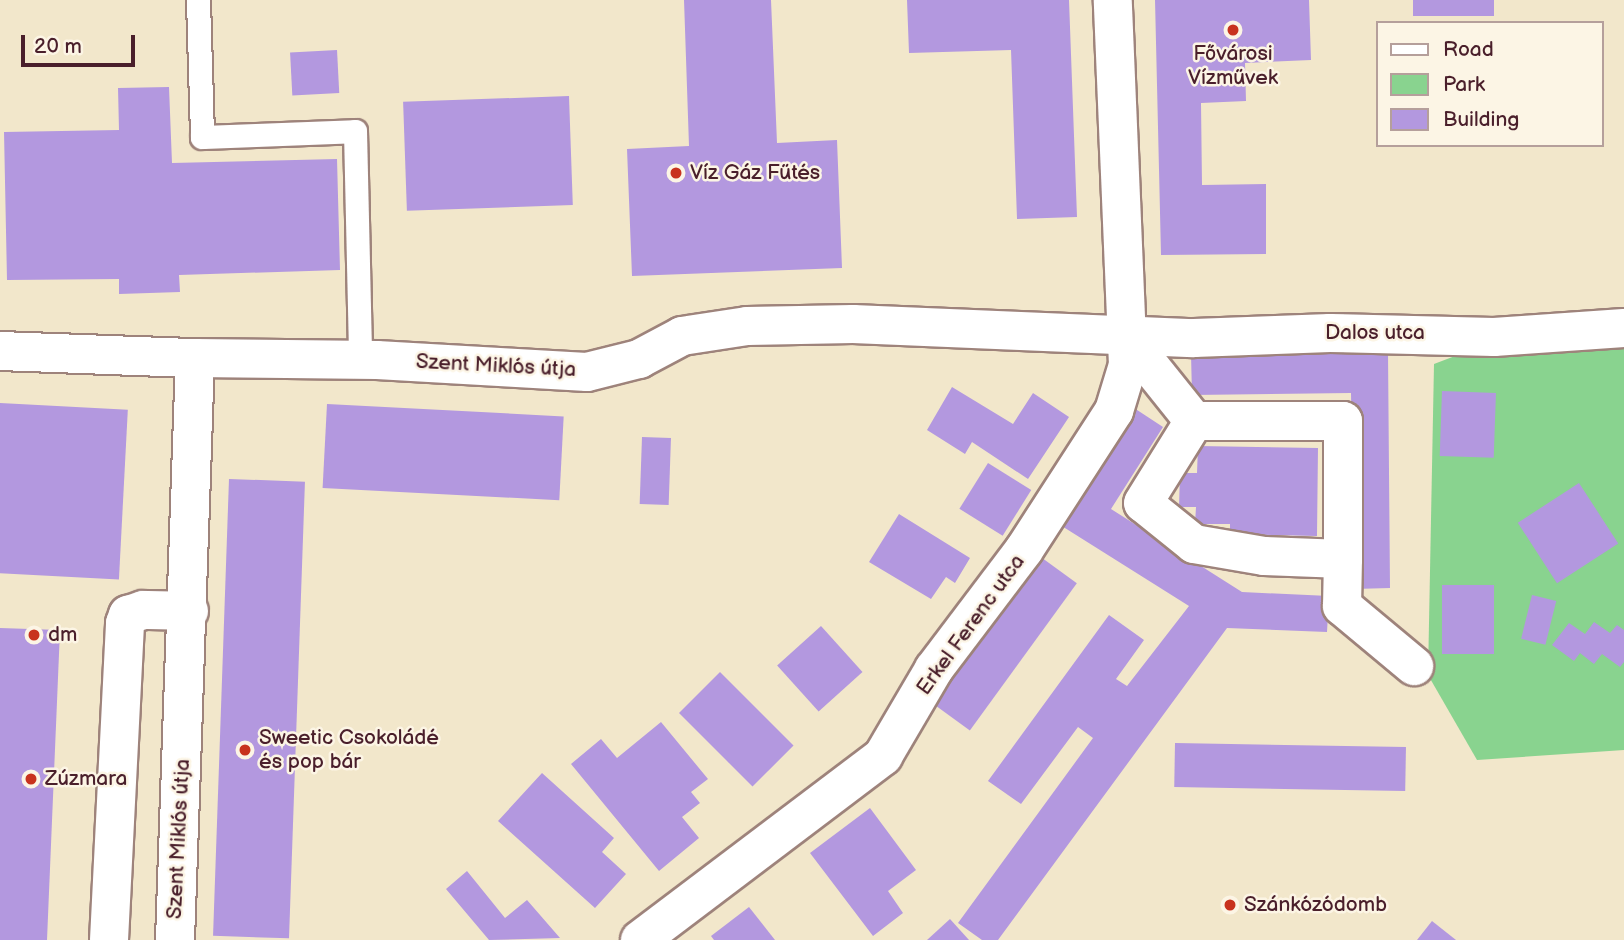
<!DOCTYPE html>
<meta charset="utf-8">
<style>
body{margin:0}
#map{position:relative;width:1624px;height:940px;overflow:hidden;background:#f2e7cb;font-family:"Balsamiq Sans",sans-serif}
div>[style]{position:absolute}
[style*='--x']{left:calc(var(--x)*1px);top:calc(var(--y)*1px);width:calc(var(--w)*1px);rotate:calc(var(--a)*1deg)}
.green>*{inset:0;background:#89d38f}
.building>*{inset:0;background:#b398df;transform-origin:0 0}
.roads{filter:drop-shadow(2px 0 #9e837b) drop-shadow(-2px 0 #9e837b) drop-shadow(0 2px #9e837b) drop-shadow(0 -2px #9e837b)}
.lane>*{height:23px;margin:-11.5px;padding:0 11.5px;transform-origin:11.5px;border-radius:11.5px;background:#fff}
.street>*{height:38px;margin:-19px;padding:0 19px;transform-origin:19px;border-radius:19px;background:#fff}
.dots>*{width:19px;height:19px;translate:-50% -50%;box-sizing:border-box;border:4px solid #fcf5e5;border-radius:50%}
span{translate:-50% -50%;white-space:nowrap;text-align:center;line-height:1.15;-webkit-text-stroke:5px #fcf5e5;paint-order:stroke}
.poi-label{font-size:21px;color:#4a1f2b}
.left{translate:0 -50%;text-align:left}
.street-label{font-size:21px;color:#4a1f2b}
.legend{position:absolute;left:1376px;top:21px;width:228px;height:126px;box-sizing:border-box;background:#fcf5e5;border:2px solid #b59f9b;margin:0;padding:9px 12px;list-style:none;font-size:21px;color:#4a1f2b}
.legend li{display:flex;align-items:center;gap:14px;height:35px}
.legend b{width:35px;border:2px solid #b59f9b}
.scale{position:absolute;left:21px;top:35px;width:114px;height:32px;box-sizing:border-box;border:4px solid #4a1f2b;border-top:0;padding-left:9px;font-size:21px;line-height:24px;white-space:nowrap;color:#4a1f2b;-webkit-text-stroke:5px #fcf5e5;paint-order:stroke}
</style>
<div id="map">
<div class="green">
<i style="clip-path:polygon(1624px 342px,1624px 750px,1477px 760px,1428px 675px,1434px 364px,1476px 348px)"></i>
</div>
<div class="building">
<i style="clip-path:polygon(684px 0,771px 0,777px 143px,837px 140px,842px 268px,632px 276px,627px 149px,689px 146px)"></i>
<i style="clip-path:polygon(907px 0,1069px 0,1077px 217px,1017px 219px,1011px 50px,909px 53px)"></i>
<i style="clip-path:polygon(1155px 0,1309px 0,1311px 60px,1245px 63px,1246px 101px,1201px 103px,1202px 185px,1266px 184px,1266px 254px,1161px 255px)"></i>
<i style="left:1413px;top:0;width:81px;height:16px"></i>
<i style="left:337px;top:50px;width:43px;height:47px;rotate:87deg"></i>
<i style="clip-path:polygon(169px 87px,172px 163px,337px 159px,340px 270px,179px 275px,180px 292px,119px 294px,119px 279px,7px 280px,4px 132px,119px 130px,118px 88px)"></i>
<i style="left:569px;top:96px;width:109px;height:166px;rotate:88deg"></i>
<i style="clip-path:polygon(1388px 352px,1390px 588px,1354px 589px,1351px 393px,1192px 395px,1191px 354px)"></i>
<i style="clip-path:polygon(952px 387px,1013px 424px,1033px 393px,1069px 417px,1028px 479px,972px 442px,965px 454px,927px 430px)"></i>
<i style="left:1442px;top:391px;width:54px;height:65px;rotate:2deg"></i>
<i style="left:0;top:403px;width:128px;height:170px;rotate:3deg"></i>
<i style="left:327px;top:404px;width:237px;height:84px;rotate:3deg"></i>
<i style="clip-path:polygon(1131px 406px,1163px 427px,1111px 509px,1242px 592px,1329px 596px,1327px 632px,1227px 628px,998px 940px,982px 940px,958px 923px,1093px 738px,1078px 727px,1021px 804px,988px 781px,1109px 615px,1144px 640px,1116px 679px,1127px 686px,1189px 606px,1057px 523px)"></i>
<i style="left:642px;top:437px;width:29px;height:67px;rotate:2deg"></i>
<i style="clip-path:polygon(1198px 446px,1318px 448px,1317px 536px,1230px 534px,1230px 524px,1195px 524px,1196px 507px,1179px 507px,1180px 473px,1197px 473px)"></i>
<i style="left:988px;top:463px;width:51px;height:54px;rotate:32deg"></i>
<i style="left:229px;top:479px;width:76px;height:457px;rotate:2deg"></i>
<i style="left:1579px;top:483px;width:72px;height:73px;rotate:57deg"></i>
<i style="clip-path:polygon(899px 514px,970px 558px,955px 583px,946px 577px,931px 599px,869px 562px)"></i>
<i style="left:1038px;top:555px;width:48px;height:182px;rotate:36deg"></i>
<i style="left:1442px;top:585px;width:52px;height:69px"></i>
<i style="left:1532px;top:595px;width:25px;height:45px;rotate:14deg"></i>
<i style="clip-path:polygon(1594px 622px,1610px 633px,1617px 625px,1624px 630px,1624px 662px,1620px 667px,1602px 654px,1594px 664px,1580px 653px,1574px 661px,1552px 645px,1569px 623px,1585px 634px)"></i>
<i style="left:821px;top:626px;width:62px;height:59px;rotate:48deg"></i>
<i style="clip-path:polygon(0 628px,60px 630px,47px 940px,0 940px)"></i>
<i style="left:720px;top:672px;width:104px;height:58px;rotate:45deg"></i>
<i style="clip-path:polygon(661px 722px,708px 779px,691px 792px,700px 803px,682px 817px,699px 838px,659px 871px,571px 764px,601px 739px,617px 758px)"></i>
<i style="left:1175px;top:743px;width:231px;height:44px;rotate:1deg"></i>
<i style="clip-path:polygon(542px 773px,614px 838px,602px 852px,626px 874px,595px 908px,498px 821px)"></i>
<i style="clip-path:polygon(870px 808px,916px 870px,888px 891px,903px 913px,873px 936px,810px 853px)"></i>
<i style="clip-path:polygon(467px 871px,505px 918px,527px 900px,560px 938px,489px 940px,446px 889px)"></i>
<i style="clip-path:polygon(749px 907px,775px 940px,714px 940px,711px 936px)"></i>
<i style="clip-path:polygon(950px 919px,969px 940px,927px 940px)"></i>
<i style="clip-path:polygon(1432px 921px,1456px 940px,1417px 940px)"></i>
</div>
<div class="roads">
<div class="lane">
<i style="--x:198;--y:0;--w:137;--a:88.3"></i>
<i style="--x:202;--y:137;--w:153;--a:-2.2"></i>
<i style="--x:355;--y:131;--w:228;--a:88.7"></i>
</div>
<div class="street">
<i style="--x:1125;--y:335;--w:110;--a:51.3"></i>
<i style="--x:0;--y:351;--w:195;--a:2.1"></i>
<i style="--x:1194;--y:421;--w:149;--a:0"></i>
<i style="--x:1343;--y:421;--w:138;--a:90"></i>
<i style="--x:1343;--y:559;--w:79;--a:-177.8"></i>
<i style="--x:1264;--y:556;--w:71;--a:-170.3"></i>
<i style="--x:1194;--y:544;--w:65;--a:-141.2"></i>
<i style="--x:1143;--y:503;--w:97;--a:-58.1"></i>
<i style="--x:1343;--y:559;--w:47;--a:91.2"></i>
<i style="--x:1342;--y:606;--w:94;--a:39.8"></i>
<i style="--x:109;--y:940;--w:317;--a:-87.1"></i>
<i style="--x:125;--y:623;--w:9;--a:-69"></i>
<i style="--x:128;--y:615;--w:16;--a:-18"></i>
<i style="--x:143;--y:610;--w:46;--a:1.2"></i>
<i style="--x:175;--y:940;--w:582;--a:-88.03"></i>
<i style="--x:195;--y:358;--w:182;--a:0.6"></i>
<i style="--x:377;--y:360;--w:210;--a:3.3"></i>
<i style="--x:587;--y:372;--w:54;--a:-14"></i>
<i style="--x:639;--y:359;--w:49;--a:-28.1"></i>
<i style="--x:682;--y:336;--w:66;--a:-8.7"></i>
<i style="--x:747;--y:326;--w:106;--a:-1.1"></i>
<i style="--x:853;--y:324;--w:341;--a:2.4"></i>
<i style="--x:1194;--y:338;--w:136;--a:-2.1"></i>
<i style="--x:1330;--y:333;--w:164;--a:1.4"></i>
<i style="--x:1494;--y:337;--w:130;--a:-4"></i>
<i style="--x:640;--y:940;--w:305;--a:-37.1"></i>
<i style="--x:883;--y:756;--w:101;--a:-59.6"></i>
<i style="--x:934;--y:669;--w:149;--a:-52.9"></i>
<i style="--x:1024;--y:550;--w:166;--a:-57.1"></i>
<i style="--x:1114;--y:411;--w:48;--a:-73.1"></i>
<i style="--x:1128;--y:365;--w:365;--a:-92.4"></i>
</div>
</div>
<div class="dots">
<i style="left:1233px;top:30px;background:#c8321e"></i>
<i style="left:676px;top:173px;background:#c8321e"></i>
<i style="left:34px;top:635px;background:#c8321e"></i>
<i style="left:245px;top:750px;background:#c8321e"></i>
<i style="left:31px;top:779px;background:#c8321e"></i>
<i style="left:1230px;top:905px;background:#c8321e"></i>
</div>
<div class="poi-label">
<span style="left:1233px;top:66px">Fővárosi<br>Vízművek</span>
<span class="left" style="left:690px;top:173px">Víz Gáz Fűtés</span>
<span class="left" style="left:48px;top:635px">dm</span>
<span class="left" style="left:259px;top:750px">Sweetic Csokoládé<br>és pop bár</span>
<span class="left" style="left:45px;top:779px">Zúzmara</span>
<span class="left" style="left:1244px;top:905px">Szánkózódomb</span>
</div>
<div class="street-label">
<span style="left:1375px;top:333px">Dalos utca</span>
<span style="left:496px;top:366px;rotate:3deg">Szent Miklós útja</span>
<span style="left:971px;top:625px;rotate:-54deg">Erkel Ferenc utca</span>
<span style="left:179px;top:839px;rotate:-87deg">Szent Miklós útja</span>
</div>
<ul class="legend">
<li><b style="height:9px;background:#fff"></b>Road</li>
<li><b style="height:19px;background:#89d38f"></b>Park</li>
<li><b style="height:19px;background:#b398df"></b>Building</li>
</ul>
<div class="scale">20 m</div>
</div>
